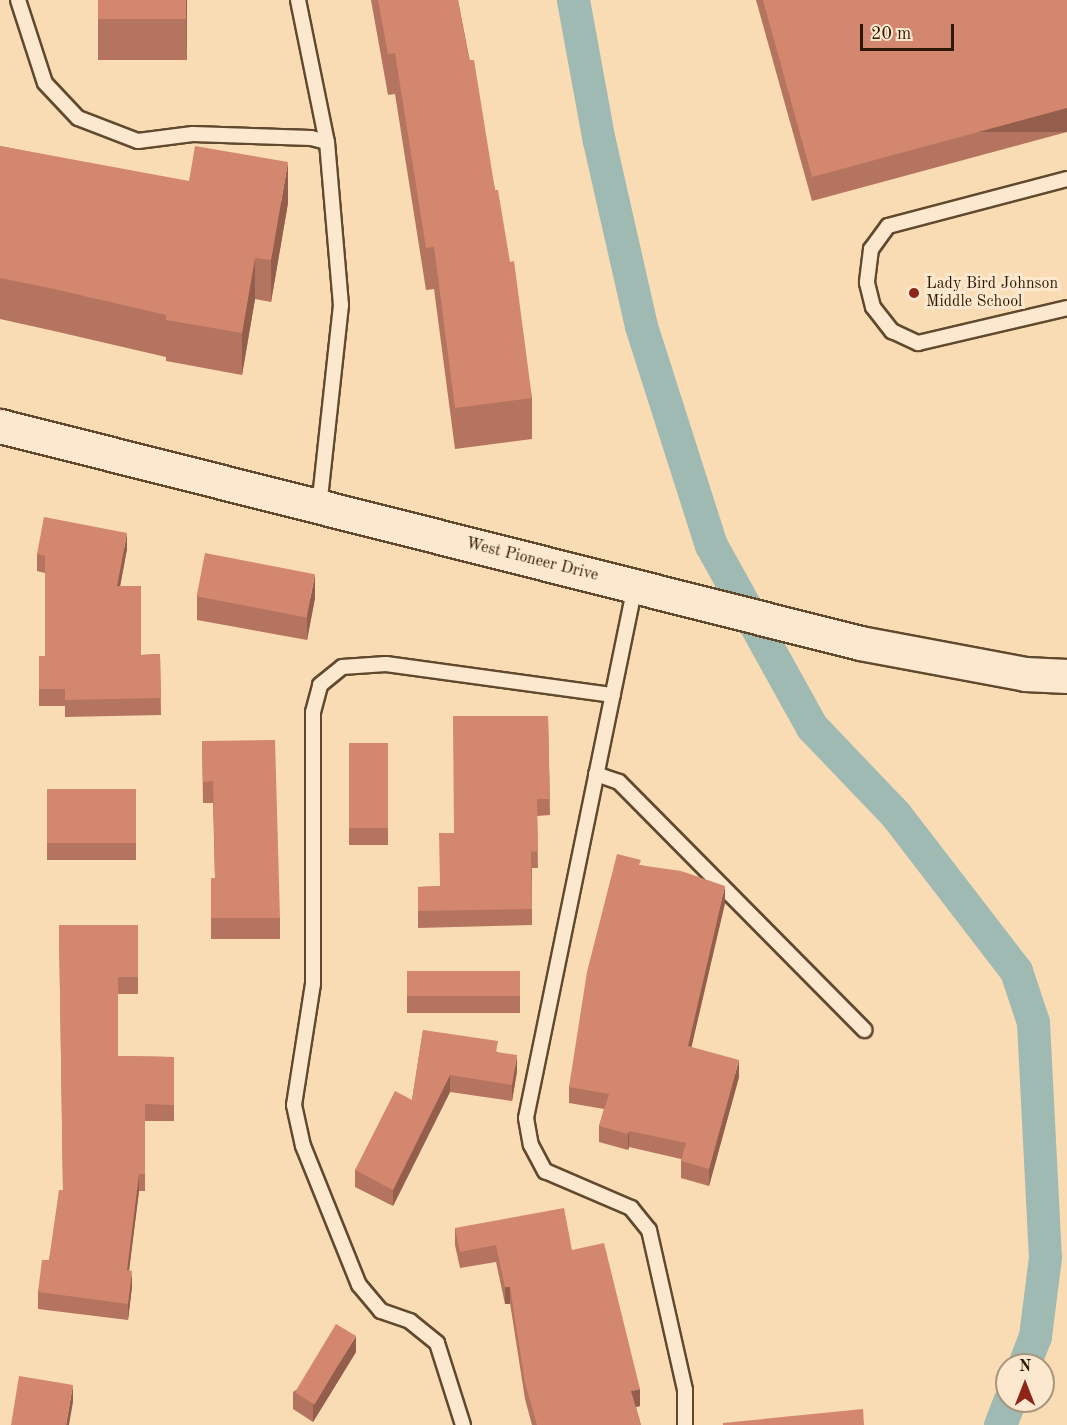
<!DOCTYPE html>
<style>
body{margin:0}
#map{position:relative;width:1067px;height:1425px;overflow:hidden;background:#f9dcb4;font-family:"Old Standard TT",serif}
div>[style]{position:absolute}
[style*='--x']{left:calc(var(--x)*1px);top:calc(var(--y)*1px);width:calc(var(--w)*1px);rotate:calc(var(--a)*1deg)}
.canal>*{height:33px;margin:-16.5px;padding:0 16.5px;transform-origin:16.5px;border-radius:16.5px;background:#9ebab3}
.roads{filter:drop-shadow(2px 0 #61492e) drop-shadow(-2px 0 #61492e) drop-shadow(0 2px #61492e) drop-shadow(0 -2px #61492e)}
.service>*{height:14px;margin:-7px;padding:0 7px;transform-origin:7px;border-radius:7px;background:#fbe8ce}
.secondary>*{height:33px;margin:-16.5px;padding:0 16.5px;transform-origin:16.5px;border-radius:16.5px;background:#fbe8ce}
.wall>*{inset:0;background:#b5745f;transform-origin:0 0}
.shaded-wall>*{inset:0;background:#945e4d;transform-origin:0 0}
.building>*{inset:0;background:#d3876e;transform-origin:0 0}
.dots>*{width:16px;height:16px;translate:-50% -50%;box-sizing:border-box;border:3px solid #fbe8ce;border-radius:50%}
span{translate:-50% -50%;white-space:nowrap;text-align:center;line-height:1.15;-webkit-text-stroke:6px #fbe8ce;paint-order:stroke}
.poi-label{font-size:16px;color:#2e1801}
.left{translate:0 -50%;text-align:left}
.street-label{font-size:16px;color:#2e1801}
.north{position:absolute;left:995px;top:1353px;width:60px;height:60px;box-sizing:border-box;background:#fbe8ce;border:2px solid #a9957c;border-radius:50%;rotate:0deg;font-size:16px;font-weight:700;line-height:24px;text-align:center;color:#2e1801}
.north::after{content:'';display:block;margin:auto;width:21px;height:27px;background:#8f2418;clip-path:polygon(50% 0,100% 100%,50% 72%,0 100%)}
.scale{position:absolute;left:860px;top:24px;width:94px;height:27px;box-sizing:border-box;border:3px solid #2e1801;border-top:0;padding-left:8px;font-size:18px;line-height:21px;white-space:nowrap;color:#2e1801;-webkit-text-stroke:4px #fbe8ce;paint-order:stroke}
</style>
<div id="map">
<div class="canal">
<i style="--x:573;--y:0;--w:143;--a:79.6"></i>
<i style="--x:599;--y:141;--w:190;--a:77.2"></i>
<i style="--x:641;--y:326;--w:230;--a:72.3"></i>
<i style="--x:711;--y:545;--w:208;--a:61"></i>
<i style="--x:812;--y:727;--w:122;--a:46.3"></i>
<i style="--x:896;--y:815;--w:197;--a:52.4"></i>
<i style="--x:1016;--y:971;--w:54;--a:71.6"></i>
<i style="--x:1033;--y:1022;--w:235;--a:87.1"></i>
<i style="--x:1045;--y:1257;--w:80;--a:97.2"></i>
<i style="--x:1035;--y:1336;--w:31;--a:111"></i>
<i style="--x:1000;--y:1425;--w:26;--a:-69"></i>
</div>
<div class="roads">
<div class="service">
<i style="--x:18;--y:0;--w:87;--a:72"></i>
<i style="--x:45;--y:83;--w:48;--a:46.7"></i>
<i style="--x:78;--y:118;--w:64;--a:21"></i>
<i style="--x:138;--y:141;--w:55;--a:-7.3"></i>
<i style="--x:193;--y:134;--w:118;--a:1.9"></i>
<i style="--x:311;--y:138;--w:16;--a:14"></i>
<i style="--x:327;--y:142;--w:164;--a:85.1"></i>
<i style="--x:341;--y:305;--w:203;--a:96.2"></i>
<i style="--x:298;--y:0;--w:145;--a:78.5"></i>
<i style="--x:1067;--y:179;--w:185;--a:165.3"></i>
<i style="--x:888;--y:226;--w:29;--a:126"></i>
<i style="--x:871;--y:249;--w:34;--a:97"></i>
<i style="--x:867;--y:283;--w:25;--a:76"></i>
<i style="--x:873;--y:307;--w:31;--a:52"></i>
<i style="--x:892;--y:331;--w:29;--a:25"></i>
<i style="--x:918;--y:343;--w:153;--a:-13.2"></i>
<i style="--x:635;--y:586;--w:543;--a:101.58"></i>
<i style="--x:526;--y:1118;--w:27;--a:80"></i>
<i style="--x:531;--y:1145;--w:30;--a:62"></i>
<i style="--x:545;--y:1171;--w:94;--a:23.3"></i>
<i style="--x:631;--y:1208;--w:28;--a:51"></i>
<i style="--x:649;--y:1230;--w:164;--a:77.3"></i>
<i style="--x:685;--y:1390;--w:35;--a:90"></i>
<i style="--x:596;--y:774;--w:24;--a:19"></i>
<i style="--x:619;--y:782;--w:349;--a:45.3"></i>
<i style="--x:463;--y:1425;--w:86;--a:-107.6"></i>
<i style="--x:437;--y:1343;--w:35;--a:-141"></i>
<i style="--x:410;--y:1321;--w:31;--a:-161"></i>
<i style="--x:381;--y:1311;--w:34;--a:-130"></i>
<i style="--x:359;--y:1285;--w:150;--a:-111.9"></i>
<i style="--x:303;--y:1146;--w:42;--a:-102.4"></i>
<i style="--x:294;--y:1105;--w:122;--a:-81.1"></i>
<i style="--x:313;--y:984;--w:272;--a:-90"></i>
<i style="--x:313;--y:712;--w:28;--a:-75"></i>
<i style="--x:320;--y:685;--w:28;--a:-39"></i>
<i style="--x:342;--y:667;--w:44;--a:-3.9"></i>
<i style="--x:386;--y:664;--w:229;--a:7.8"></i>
</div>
<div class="secondary">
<i style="--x:0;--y:426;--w:887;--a:14.16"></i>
<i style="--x:860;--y:643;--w:168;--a:10.6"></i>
<i style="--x:1025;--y:674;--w:42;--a:2.7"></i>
</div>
</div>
<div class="wall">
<i style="left:98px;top:0;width:89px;height:60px"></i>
<i style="clip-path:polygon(371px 0,458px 0,495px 190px,532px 398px,532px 439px,455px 449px,434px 289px,426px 290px,395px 94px,388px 95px)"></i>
<i style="clip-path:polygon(756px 0,1067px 0,1067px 132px,812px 201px)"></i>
<i style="clip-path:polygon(0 146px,288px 203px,271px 302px,255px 299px,242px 375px,166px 361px,166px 357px,54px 331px,0 319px)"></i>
<i style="clip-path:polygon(127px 549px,120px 586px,141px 655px,160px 654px,161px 715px,65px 717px,65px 706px,39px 706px,39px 656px,45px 656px,45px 573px,37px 571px,37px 554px)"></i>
<i style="clip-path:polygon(197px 596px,315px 598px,307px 640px,197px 620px)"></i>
<i style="clip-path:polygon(548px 716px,550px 815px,537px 816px,538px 868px,532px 868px,532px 925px,418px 928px,418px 887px,440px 886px,454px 833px)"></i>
<i style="clip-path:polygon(202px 741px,280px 918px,280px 939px,211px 939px,211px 878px,215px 878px,213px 803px,203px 803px)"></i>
<i style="left:388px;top:743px;width:102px;height:39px;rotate:90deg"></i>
<i style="left:47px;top:789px;width:89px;height:71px"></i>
<i style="clip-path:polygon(641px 865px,725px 903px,691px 1047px,739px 1077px,709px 1186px,681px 1178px,681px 1159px,629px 1147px,628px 1150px,599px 1142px,599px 1126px,604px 1109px,569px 1103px,569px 1087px)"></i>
<i style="clip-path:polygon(59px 925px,138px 925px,138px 994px,118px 994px,118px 1056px,174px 1057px,174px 1121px,145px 1121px,145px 1191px,139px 1191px,129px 1270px,132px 1287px,128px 1320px,38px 1309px,38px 1292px,49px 1260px,63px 1190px)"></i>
<i style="left:407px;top:971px;width:113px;height:42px"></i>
<i style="clip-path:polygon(423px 1030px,498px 1052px,517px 1071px,512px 1101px,450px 1092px,393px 1206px,355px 1187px,355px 1170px,412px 1100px)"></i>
<i style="clip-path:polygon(455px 1228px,572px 1250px,640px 1406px,636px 1407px,641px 1425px,532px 1425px,525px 1399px,510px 1303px,505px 1304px,496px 1262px,460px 1268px,455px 1245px)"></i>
<i style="clip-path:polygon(356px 1352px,313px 1422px,293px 1409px,293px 1392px)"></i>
</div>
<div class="shaded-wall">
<i style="clip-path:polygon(186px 0,187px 0,186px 61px)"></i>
<i style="left:1067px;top:108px;width:24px;height:264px;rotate:90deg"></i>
<i style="clip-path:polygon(288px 162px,288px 203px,271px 302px,271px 260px)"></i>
<i style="clip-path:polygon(255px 258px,255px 299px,242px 375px,242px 333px)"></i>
<i style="clip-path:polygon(127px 533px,127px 549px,117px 603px,117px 586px)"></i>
<i style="clip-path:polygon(315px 574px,315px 598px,307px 640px,307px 616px)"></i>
<i style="clip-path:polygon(725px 886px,725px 903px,688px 1062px,688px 1046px)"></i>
<i style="clip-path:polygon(517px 1055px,517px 1071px,512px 1101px,512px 1085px)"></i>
<i style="clip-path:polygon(739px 1060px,739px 1077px,709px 1186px,709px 1169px)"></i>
<i style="clip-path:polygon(450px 1075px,450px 1092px,393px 1206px,393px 1190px)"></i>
<i style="clip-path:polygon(629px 1131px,629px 1147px,628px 1150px,628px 1134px)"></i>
<i style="clip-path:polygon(139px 1174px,139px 1191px,127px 1287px,127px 1270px)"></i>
<i style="clip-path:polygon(132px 1271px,132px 1287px,128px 1320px,128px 1304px)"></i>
<i style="left:505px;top:1287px;width:5px;height:17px"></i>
<i style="clip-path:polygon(356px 1336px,356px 1352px,313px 1422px,313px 1405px)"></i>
<i style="clip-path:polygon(73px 1385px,73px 1402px,69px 1425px,66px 1425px)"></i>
<i style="clip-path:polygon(640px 1389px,640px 1406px,631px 1408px,631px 1391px)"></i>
</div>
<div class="building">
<i style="left:98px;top:0;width:88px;height:19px"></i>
<i style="clip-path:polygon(378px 0,458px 0,469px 60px,474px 60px,495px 190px,498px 190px,510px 262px,514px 261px,532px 398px,455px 408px,434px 247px,426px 248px,395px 53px,388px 54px)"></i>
<i style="clip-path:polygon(763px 0,1067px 0,1067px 108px,812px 177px)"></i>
<i style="clip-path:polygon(0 146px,189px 181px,195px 146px,288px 162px,271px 260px,255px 258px,242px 333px,166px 320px,166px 315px,54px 289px,0 278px)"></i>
<i style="clip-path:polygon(44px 517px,127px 533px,117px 586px,141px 586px,141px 655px,160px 654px,161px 698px,65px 700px,65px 689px,39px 689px,39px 656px,45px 656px,45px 556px,37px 554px)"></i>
<i style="left:205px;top:553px;width:112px;height:44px;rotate:11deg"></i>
<i style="clip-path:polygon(453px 716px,548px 716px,550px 799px,537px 799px,538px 851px,531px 852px,532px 909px,418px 911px,418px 887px,440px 886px,439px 833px,454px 833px)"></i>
<i style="clip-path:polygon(275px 740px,280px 918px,211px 918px,211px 878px,215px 878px,213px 781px,203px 782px,202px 741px)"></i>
<i style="left:388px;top:743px;width:85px;height:39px;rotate:90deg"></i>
<i style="left:47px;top:789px;width:89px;height:54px"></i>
<i style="clip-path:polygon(617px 854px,641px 860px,639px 865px,681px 871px,725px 886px,688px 1046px,739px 1060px,709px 1169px,681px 1161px,686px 1143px,629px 1131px,628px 1134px,599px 1126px,609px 1094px,569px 1087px,587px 972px)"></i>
<i style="clip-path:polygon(59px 925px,138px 925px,138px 977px,118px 977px,118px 1056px,174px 1057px,174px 1105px,145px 1104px,145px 1174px,139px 1174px,127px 1270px,132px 1271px,128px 1304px,38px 1292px,42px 1260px,49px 1260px,59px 1190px,63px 1190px)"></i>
<i style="left:407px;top:971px;width:113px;height:25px"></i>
<i style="clip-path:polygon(423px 1030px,498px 1041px,496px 1052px,517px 1055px,512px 1085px,450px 1075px,393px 1190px,355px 1170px,395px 1091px,412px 1100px)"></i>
<i style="clip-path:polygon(564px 1208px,572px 1250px,604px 1243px,640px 1389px,631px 1391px,641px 1425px,537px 1425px,525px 1383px,510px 1287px,505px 1287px,496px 1245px,460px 1252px,455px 1228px)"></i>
<i style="left:336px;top:1324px;width:23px;height:80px;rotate:31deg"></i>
<i style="clip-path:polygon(19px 1376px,73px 1385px,66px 1425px,11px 1425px)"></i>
<i style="clip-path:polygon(863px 1409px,864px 1425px,723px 1425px,723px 1423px)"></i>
</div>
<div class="dots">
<i style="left:914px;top:293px;background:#8f2418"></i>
</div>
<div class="poi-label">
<span class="left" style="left:926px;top:293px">Lady Bird Johnson<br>Middle School</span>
</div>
<div class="street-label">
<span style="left:532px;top:560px;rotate:14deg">West Pioneer Drive</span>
</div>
<div class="north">N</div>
<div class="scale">20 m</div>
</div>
